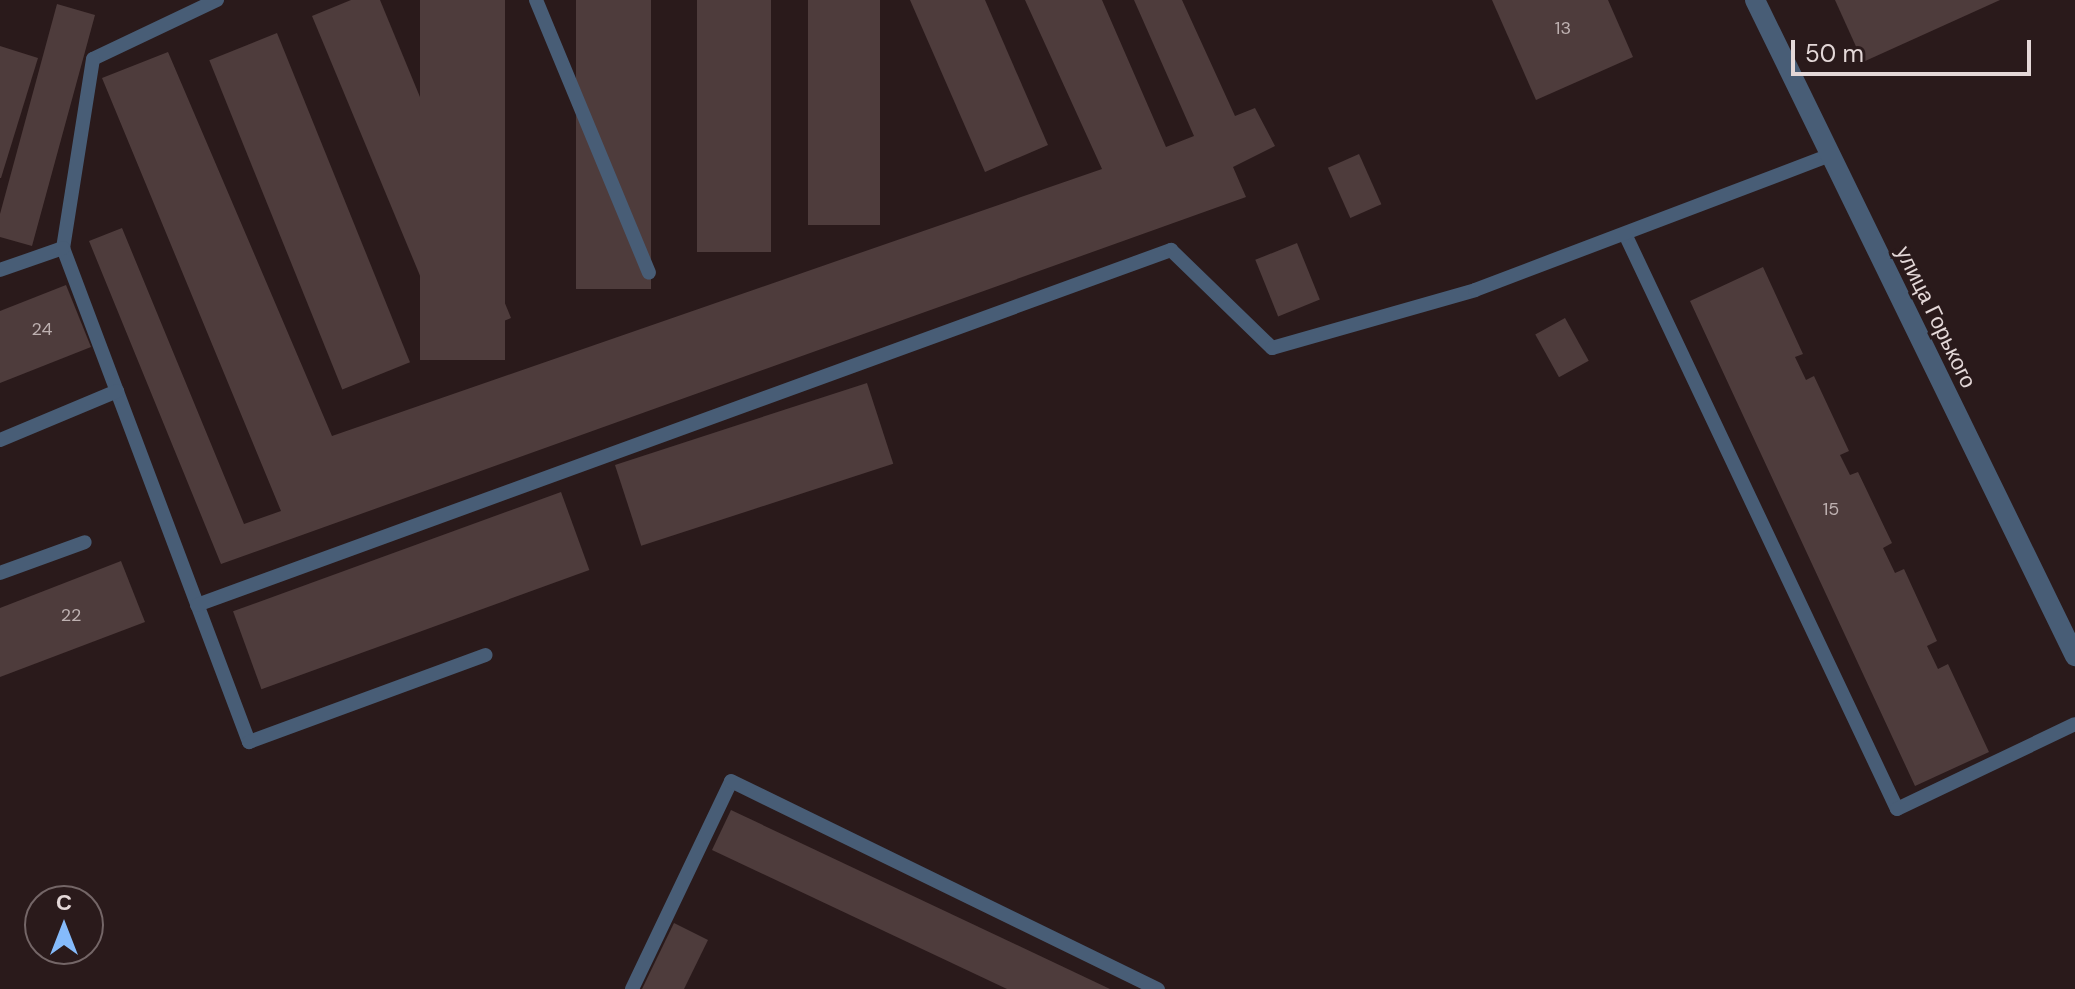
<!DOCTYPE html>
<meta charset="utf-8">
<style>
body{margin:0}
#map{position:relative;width:2075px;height:989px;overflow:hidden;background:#2a1a1b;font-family:"DM Sans",sans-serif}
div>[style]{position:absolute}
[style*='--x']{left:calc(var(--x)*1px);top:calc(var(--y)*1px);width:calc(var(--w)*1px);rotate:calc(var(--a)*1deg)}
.building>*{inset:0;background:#4e3c3c;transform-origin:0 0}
.lane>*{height:14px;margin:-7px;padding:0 7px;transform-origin:7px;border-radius:7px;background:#485d76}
.street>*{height:20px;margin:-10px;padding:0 10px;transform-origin:10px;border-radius:10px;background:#485d76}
span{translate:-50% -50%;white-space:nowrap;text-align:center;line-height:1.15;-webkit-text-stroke:6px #2a1a1b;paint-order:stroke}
.number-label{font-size:18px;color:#beb1b1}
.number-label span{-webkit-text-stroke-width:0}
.street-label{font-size:22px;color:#e4d8d8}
.north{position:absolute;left:24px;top:885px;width:80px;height:80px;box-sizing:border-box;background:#2a1a1b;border:2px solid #746667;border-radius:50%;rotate:0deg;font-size:22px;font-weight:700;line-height:32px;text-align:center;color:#e4d8d8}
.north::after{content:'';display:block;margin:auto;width:28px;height:36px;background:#85bbfb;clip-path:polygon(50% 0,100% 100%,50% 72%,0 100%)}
.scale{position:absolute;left:1791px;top:40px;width:240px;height:36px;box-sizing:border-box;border:4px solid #e4d8d8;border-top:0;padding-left:10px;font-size:24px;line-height:28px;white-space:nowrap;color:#e4d8d8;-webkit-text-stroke:6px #2a1a1b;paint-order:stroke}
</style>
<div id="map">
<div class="building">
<i style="clip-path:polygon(351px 0,380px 0,511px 318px,448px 343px,312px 16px)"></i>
<i style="left:420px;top:0;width:85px;height:360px"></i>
<i style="left:576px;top:0;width:75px;height:289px"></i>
<i style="left:697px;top:0;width:74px;height:252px"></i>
<i style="left:808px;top:0;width:72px;height:225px"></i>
<i style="clip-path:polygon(910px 0,985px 0,1048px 145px,985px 172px)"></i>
<i style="clip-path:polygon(1025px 0,1102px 0,1166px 147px,1194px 136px,1134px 0,1182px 0,1235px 116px,1255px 108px,1275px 146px,1233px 167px,1246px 197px,221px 564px,89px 241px,122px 228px,244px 524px,281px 511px,102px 78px,168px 52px,332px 436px,1102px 169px)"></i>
<i style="clip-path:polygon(1492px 0,1608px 0,1633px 57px,1536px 100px)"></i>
<i style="clip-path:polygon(1835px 0,2000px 0,1863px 62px)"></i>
<i style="clip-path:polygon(57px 4px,95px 15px,32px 246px,0 237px,0 214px)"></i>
<i style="left:277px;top:33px;width:355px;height:73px;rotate:68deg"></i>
<i style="clip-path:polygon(0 46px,38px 58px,1px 178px,0 178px)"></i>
<i style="left:1359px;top:154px;width:55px;height:34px;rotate:66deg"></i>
<i style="left:1297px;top:243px;width:61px;height:45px;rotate:68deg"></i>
<i style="clip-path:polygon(1763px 267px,1803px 354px,1795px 357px,1806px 380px,1814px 376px,1849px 451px,1840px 455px,1850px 475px,1858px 472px,1892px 543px,1883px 548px,1895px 573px,1904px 569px,1937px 641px,1927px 646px,1938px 669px,1948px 664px,1989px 752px,1915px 786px,1690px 301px)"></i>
<i style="clip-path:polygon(66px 285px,91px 347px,0 383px,0 311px)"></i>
<i style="left:1565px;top:318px;width:49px;height:34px;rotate:61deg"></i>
<i style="left:867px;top:383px;width:85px;height:265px;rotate:72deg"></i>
<i style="left:561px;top:492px;width:83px;height:349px;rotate:70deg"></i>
<i style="clip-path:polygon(121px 561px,145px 622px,0 677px,0 608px)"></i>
<i style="clip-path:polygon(731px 810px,1110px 989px,1007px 989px,712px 850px)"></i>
<i style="clip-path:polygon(674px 923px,708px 940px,684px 989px,642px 989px)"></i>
</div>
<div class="lane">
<i style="--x:217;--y:0;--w:137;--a:154.6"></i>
<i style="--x:93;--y:59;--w:191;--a:99"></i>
<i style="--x:63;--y:248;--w:528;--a:69.37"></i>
<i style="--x:249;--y:742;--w:252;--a:-20.2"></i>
<i style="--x:536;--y:0;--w:295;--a:67.5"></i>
<i style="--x:1625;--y:234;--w:636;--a:64.68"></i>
<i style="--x:1897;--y:809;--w:197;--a:-25.5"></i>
<i style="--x:0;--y:270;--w:67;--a:-19.2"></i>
<i style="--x:0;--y:440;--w:127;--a:-22.7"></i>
<i style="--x:0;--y:573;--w:90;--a:-20"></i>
<i style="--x:197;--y:605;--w:1037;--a:-20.03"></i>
<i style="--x:1171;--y:250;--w:141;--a:44.1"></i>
<i style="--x:1272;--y:348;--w:211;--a:-15.9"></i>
<i style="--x:1475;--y:290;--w:380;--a:-20.8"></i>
<i style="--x:632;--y:989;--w:230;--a:-64.5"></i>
<i style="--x:731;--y:781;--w:475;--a:26"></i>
</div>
<div class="street">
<i style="--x:1755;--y:0;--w:730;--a:64"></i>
</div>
<div class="number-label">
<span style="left:1563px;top:28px">13</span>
<span style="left:42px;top:329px">24</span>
<span style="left:1831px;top:509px">15</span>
<span style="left:71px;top:615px">22</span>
</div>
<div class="street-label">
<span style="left:1936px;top:317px;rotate:64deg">улица Горького</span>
</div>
<div class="north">С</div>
<div class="scale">50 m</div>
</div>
